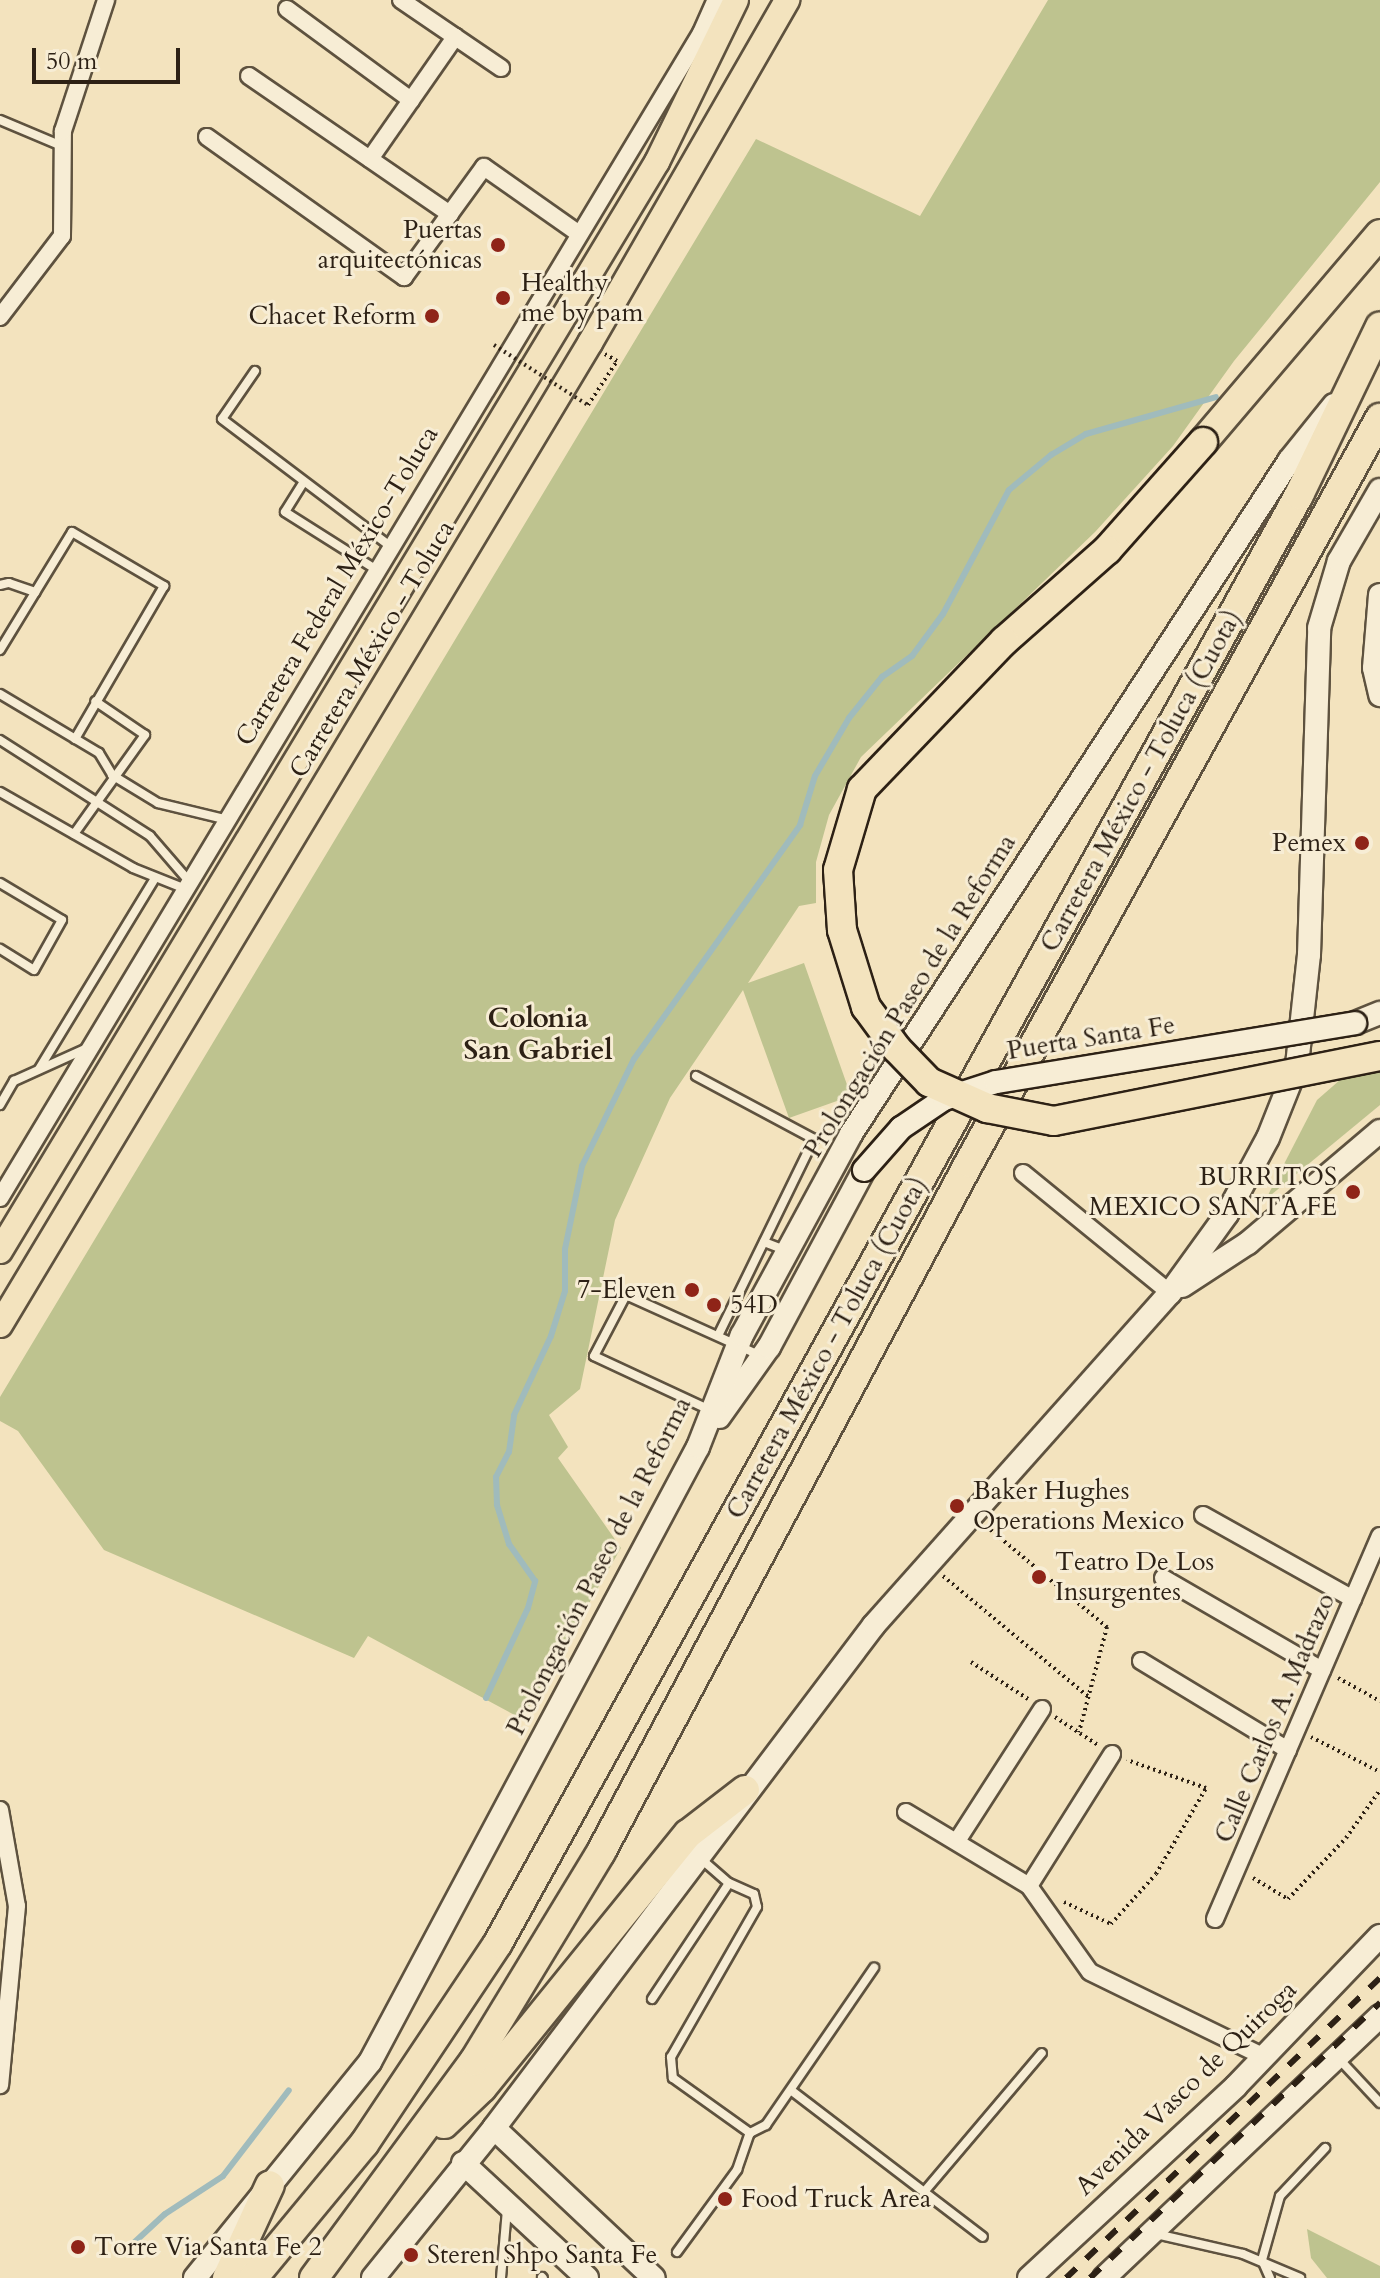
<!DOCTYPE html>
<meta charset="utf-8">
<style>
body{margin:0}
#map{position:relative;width:1380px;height:2278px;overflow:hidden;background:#f3e3be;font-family:Cardo,serif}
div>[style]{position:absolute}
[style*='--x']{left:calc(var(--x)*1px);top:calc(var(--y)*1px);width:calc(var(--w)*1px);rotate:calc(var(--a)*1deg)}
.green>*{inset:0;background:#bec38f}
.stream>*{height:6px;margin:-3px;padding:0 3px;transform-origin:3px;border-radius:3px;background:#a0bbbc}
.path>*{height:4px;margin-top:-2px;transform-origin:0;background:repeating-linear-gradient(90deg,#2d2115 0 2px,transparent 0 6px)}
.roads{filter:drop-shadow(2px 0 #5e523f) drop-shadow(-2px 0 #5e523f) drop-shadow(0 2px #5e523f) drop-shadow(0 -2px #5e523f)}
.lane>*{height:8px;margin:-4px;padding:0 4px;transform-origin:4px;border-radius:4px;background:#f7edd5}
.street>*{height:16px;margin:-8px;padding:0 8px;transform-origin:8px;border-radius:8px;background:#f7edd5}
.secondary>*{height:22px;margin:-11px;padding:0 11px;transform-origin:11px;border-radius:11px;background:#f7edd5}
.primary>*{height:24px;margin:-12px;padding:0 12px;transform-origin:12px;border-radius:12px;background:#f3e3be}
.highway>*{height:28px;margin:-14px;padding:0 14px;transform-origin:14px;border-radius:14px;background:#f3e3be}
.rail>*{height:6px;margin-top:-3px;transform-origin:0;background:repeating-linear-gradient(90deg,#2d2115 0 14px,transparent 0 28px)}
.path-bridge>*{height:4px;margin-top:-2px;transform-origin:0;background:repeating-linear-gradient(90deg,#2d2115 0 2px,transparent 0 6px)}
.bridges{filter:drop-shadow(2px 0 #2d2115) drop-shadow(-2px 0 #2d2115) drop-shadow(0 2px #2d2115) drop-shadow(0 -2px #2d2115)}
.secondary-bridge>*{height:22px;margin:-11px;padding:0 11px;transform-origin:11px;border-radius:11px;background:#f7edd5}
.highway-bridge>*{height:28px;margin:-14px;padding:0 14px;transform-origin:14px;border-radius:14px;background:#f3e3be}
.dots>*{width:22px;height:22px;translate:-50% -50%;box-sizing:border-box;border:4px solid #f7edd5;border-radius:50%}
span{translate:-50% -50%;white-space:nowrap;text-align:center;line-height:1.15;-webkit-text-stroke:6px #f7edd5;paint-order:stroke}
.poi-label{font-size:26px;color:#2d2115}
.right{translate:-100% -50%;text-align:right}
.left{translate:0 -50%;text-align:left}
.street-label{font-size:26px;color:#2d2115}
.neighbourhood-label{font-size:28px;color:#2d2115;font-weight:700}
.scale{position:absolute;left:32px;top:48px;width:148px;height:36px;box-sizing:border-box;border:4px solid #2d2115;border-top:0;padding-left:10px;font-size:24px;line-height:28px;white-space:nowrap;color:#2d2115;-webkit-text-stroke:6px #f7edd5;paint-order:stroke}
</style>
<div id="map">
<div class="green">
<i style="clip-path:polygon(1048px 0,1380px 0,1380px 182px,1234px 361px,1173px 446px,1095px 532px,861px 757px,829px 815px,816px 862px,816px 903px,799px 906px,748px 983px,804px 963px,851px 1096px,789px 1118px,743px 990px,670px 1098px,615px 1220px,580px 1389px,549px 1415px,568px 1447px,558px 1458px,621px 1548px,522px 1719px,368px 1636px,354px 1658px,104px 1550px,18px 1431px,0 1421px,0 1397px,756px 139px,920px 216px)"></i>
<i style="clip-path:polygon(1380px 1045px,1380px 1105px,1266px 1199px,1317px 1100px)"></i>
<i style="clip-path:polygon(1307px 2229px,1380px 2266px,1380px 2278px,1327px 2278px,1311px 2258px)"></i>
</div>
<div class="stream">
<i style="--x:486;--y:1698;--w:99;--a:-65"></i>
<i style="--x:528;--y:1608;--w:28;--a:-75"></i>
<i style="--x:535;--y:1581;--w:45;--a:-125.1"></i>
<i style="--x:509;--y:1544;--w:41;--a:-107.1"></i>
<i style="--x:497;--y:1505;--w:28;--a:-92"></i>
<i style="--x:496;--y:1477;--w:28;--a:-63"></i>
<i style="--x:509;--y:1452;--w:37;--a:-82"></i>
<i style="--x:514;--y:1415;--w:87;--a:-64.9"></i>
<i style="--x:551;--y:1336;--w:47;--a:-72.7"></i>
<i style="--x:565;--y:1291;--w:42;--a:-90"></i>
<i style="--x:565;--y:1249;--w:85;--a:-78.4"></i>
<i style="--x:582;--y:1166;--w:119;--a:-64.1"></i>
<i style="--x:634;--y:1059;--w:287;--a:-54.6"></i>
<i style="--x:800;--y:825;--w:51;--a:-73"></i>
<i style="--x:815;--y:776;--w:67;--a:-59.6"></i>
<i style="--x:849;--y:718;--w:53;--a:-51.2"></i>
<i style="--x:882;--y:677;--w:37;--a:-35"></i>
<i style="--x:912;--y:656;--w:52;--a:-53.6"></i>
<i style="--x:943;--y:614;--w:140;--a:-62"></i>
<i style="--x:1009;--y:490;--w:55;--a:-39.8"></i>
<i style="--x:1051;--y:455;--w:41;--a:-31"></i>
<i style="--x:1086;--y:434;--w:135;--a:-15.9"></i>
<i style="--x:125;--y:2251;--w:54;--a:-42.8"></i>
<i style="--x:165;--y:2214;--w:69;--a:-33.2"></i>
<i style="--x:223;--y:2176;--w:108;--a:-52.5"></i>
</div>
<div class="path">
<i style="--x:588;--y:405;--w:53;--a:-56.6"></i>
<i style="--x:617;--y:361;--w:14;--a:-150"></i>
<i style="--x:986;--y:1526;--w:158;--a:39.9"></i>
<i style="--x:1107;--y:1627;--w:109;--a:104.9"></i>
<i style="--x:943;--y:1576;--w:190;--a:39.7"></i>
<i style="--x:971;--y:1662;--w:68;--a:33"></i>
<i style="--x:1338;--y:1678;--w:48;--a:28.7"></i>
<i style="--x:1055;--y:1717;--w:51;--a:33.1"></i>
<i style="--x:1311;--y:1737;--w:77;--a:26.9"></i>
<i style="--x:1253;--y:1878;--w:41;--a:31"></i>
<i style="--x:1288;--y:1899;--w:84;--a:-46.4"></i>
<i style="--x:1346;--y:1838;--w:59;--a:-54.7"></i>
<i style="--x:1064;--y:1902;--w:52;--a:25.1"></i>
<i style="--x:1111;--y:1924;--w:67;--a:-48"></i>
<i style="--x:1156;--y:1874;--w:99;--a:-59.8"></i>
<i style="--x:1206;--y:1788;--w:84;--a:-160.5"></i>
</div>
<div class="roads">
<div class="lane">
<i style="--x:0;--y:120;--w:67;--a:22.8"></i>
<i style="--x:255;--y:371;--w:58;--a:124.5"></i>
<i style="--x:222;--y:419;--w:211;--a:37.1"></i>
<i style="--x:303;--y:483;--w:34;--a:122"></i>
<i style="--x:285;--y:512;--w:107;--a:32.3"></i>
<i style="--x:0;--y:585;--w:9;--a:-13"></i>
<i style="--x:9;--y:583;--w:28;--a:19"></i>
<i style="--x:0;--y:650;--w:138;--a:-58.6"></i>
<i style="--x:72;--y:532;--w:107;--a:30.4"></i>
<i style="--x:164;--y:586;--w:177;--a:120.2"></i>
<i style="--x:0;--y:694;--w:115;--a:30.8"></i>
<i style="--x:99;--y:753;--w:26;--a:59"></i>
<i style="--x:112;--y:775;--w:54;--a:31.3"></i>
<i style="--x:158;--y:803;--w:68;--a:13.6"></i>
<i style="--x:0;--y:740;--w:178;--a:32.6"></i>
<i style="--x:150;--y:836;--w:58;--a:49.2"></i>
<i style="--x:0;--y:792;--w:153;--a:29.7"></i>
<i style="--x:133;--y:868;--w:54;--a:21.8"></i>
<i style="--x:74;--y:834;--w:122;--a:-54.4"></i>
<i style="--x:145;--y:735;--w:60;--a:-145.8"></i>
<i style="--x:0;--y:883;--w:72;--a:30.8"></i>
<i style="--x:62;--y:920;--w:57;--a:119.2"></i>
<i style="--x:34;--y:970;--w:40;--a:-148"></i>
<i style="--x:39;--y:1069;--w:223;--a:-58.7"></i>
<i style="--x:696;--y:1076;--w:134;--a:28.1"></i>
<i style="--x:814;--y:1139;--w:219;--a:116"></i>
<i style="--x:0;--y:1105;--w:28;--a:-60"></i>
<i style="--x:14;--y:1081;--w:80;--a:-24.3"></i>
<i style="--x:764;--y:1242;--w:25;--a:21"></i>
<i style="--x:712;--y:1411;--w:130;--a:-155"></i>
<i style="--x:594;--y:1356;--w:69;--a:-62.3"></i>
<i style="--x:626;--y:1295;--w:148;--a:24.3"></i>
<i style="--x:700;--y:1858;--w:38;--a:41"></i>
<i style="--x:729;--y:1883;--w:27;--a:24"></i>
<i style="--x:754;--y:1894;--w:13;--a:77"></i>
<i style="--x:757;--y:1907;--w:173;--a:119.8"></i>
<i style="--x:671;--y:2057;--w:21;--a:85"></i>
<i style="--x:673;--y:2078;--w:95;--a:35.5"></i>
<i style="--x:750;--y:2133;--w:18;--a:-27"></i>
<i style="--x:766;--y:2125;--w:191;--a:-55.5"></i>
<i style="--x:652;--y:1999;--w:139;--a:-56.4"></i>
<i style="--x:1339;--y:2059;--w:60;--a:47"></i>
<i style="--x:792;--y:2091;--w:240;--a:37.4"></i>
<i style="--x:924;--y:2192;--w:182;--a:-49.7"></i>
<i style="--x:1156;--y:2234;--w:89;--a:12.9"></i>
<i style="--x:1243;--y:2254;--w:62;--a:22.8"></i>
<i style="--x:677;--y:2252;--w:102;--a:-53.8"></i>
<i style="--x:737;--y:2170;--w:39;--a:-71"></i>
<i style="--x:542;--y:2277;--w:1;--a:45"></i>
<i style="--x:501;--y:2278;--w:69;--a:-85"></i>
<i style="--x:1270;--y:2278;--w:20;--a:-114"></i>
<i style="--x:1262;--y:2260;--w:66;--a:-74.3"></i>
<i style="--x:1280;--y:2196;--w:66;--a:-46.8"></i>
</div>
<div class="street">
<i style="--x:401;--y:0;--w:121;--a:34.2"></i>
<i style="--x:287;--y:9;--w:154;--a:36.3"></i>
<i style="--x:249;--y:76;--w:244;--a:34.5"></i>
<i style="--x:207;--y:137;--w:242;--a:35.4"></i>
<i style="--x:404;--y:277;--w:136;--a:-54"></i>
<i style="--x:484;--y:167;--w:115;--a:35.1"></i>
<i style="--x:370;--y:159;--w:149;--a:-55.1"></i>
<i style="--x:0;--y:317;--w:102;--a:-52.6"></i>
<i style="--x:62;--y:236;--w:105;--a:-89.5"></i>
<i style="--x:63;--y:131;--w:138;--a:-71.8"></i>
<i style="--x:1023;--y:1173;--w:190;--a:39.2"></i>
<i style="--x:0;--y:1198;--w:1360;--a:-58.96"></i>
<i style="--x:701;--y:33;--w:36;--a:-66"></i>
<i style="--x:1203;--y:1515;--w:172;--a:29.2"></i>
<i style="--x:1163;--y:1578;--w:184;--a:30.1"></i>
<i style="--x:1141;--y:1661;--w:172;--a:31.2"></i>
<i style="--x:0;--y:1810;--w:97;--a:80"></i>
<i style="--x:17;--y:1906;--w:180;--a:95.4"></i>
<i style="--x:906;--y:1812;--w:144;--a:31"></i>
<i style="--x:1029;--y:1886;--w:105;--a:54.7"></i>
<i style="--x:1090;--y:1972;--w:194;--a:26"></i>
<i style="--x:957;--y:1841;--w:157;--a:-57.2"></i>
<i style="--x:1029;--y:1886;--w:156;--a:-57.8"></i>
<i style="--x:1215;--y:1919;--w:417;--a:-66.7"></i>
</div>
<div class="secondary">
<i style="--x:1380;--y:595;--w:73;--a:94.7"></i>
<i style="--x:1374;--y:668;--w:28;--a:77"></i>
<i style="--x:1355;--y:1023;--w:27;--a:-22"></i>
<i style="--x:1182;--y:1286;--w:79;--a:-33.1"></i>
<i style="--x:1248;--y:1243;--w:173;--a:-40.3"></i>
<i style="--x:719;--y:1417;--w:86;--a:-54.5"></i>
<i style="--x:769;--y:1347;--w:201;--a:-61.8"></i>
<i style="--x:494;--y:2128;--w:219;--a:43.2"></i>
<i style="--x:463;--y:2163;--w:169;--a:42.8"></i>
<i style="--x:195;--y:2278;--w:278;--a:-51"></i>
<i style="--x:370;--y:2062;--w:697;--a:-61.93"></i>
<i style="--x:698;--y:1447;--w:120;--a:-68.6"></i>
<i style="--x:742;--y:1335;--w:229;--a:-61.5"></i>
<i style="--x:851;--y:1134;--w:803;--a:-56.94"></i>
<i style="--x:1289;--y:461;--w:72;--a:-51.2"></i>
<i style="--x:373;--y:2278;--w:193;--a:-51.1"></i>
<i style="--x:494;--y:2128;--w:630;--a:-52.93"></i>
<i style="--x:874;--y:1625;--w:445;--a:-48.3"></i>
<i style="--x:1170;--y:1293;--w:97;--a:-54.2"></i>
<i style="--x:1227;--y:1214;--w:86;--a:-61.7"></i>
<i style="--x:1268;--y:1138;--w:79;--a:-68.3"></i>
<i style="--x:1297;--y:1065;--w:111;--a:-83.8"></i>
<i style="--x:1309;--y:955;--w:327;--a:-88.2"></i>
<i style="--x:1319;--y:628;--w:70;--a:-73.4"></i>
<i style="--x:1339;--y:561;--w:82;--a:-60"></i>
<i style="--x:1029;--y:2278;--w:282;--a:-42.8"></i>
<i style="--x:1236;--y:2086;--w:208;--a:-46.2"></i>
<i style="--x:1104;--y:2278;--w:381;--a:-43.5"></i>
</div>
<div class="primary">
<i style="--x:0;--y:1251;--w:1272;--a:-58.9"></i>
<i style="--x:657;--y:162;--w:180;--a:-64"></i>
<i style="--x:0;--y:1325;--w:1146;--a:-59"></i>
<i style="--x:590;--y:343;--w:396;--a:-60.1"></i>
</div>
<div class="highway">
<i style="--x:1203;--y:442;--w:273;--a:-49.6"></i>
<i style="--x:444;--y:2124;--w:52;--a:-43.5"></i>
<i style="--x:482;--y:2088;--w:327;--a:-51"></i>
<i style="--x:688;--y:1834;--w:72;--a:-37.7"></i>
<i style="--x:227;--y:2278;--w:102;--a:-65.2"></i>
<i style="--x:253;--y:2278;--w:174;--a:-50.4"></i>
<i style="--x:364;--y:2144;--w:242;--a:-56.3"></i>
<i style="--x:498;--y:1943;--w:1655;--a:-61.05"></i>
<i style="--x:1299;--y:495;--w:187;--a:-64.3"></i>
<i style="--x:314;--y:2278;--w:270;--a:-53.6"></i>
<i style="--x:474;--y:2061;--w:245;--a:-58.7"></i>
<i style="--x:601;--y:1852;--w:781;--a:-61.89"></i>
<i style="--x:969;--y:1163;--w:851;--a:-61.12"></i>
</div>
</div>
<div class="rail">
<i style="--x:1066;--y:2278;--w:434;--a:-43.7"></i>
<i style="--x:1090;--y:2278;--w:400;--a:-43.5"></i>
</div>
<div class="path-bridge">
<i style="--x:494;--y:345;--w:112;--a:32.6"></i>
</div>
<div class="bridges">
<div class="secondary-bridge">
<i style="--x:864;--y:1170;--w:56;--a:-48.6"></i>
<i style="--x:901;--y:1128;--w:52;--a:-34"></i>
<i style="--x:944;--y:1099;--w:55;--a:-18.1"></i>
<i style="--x:996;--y:1082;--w:364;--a:-9.3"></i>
</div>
<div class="highway-bridge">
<i style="--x:1203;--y:442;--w:144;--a:131.6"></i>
<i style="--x:1107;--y:550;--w:137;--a:138.5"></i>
<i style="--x:1004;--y:641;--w:205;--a:133.8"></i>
<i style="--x:862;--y:789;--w:84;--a:106.5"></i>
<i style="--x:838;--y:870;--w:60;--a:86.2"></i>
<i style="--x:842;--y:930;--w:81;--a:72.7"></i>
<i style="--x:866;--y:1007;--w:52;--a:53.6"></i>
<i style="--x:897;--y:1049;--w:46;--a:45.9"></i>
<i style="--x:929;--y:1082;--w:64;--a:24.1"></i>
<i style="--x:987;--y:1108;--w:68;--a:11"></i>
<i style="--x:1054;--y:1121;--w:332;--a:-11.3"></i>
</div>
</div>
<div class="dots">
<i style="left:498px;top:245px;background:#8f2418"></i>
<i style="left:503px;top:298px;background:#8f2418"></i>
<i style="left:432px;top:316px;background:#8f2418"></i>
<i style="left:1362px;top:843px;background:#8f2418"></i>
<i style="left:1353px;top:1192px;background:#8f2418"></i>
<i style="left:692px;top:1290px;background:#8f2418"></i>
<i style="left:714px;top:1305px;background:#8f2418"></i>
<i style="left:957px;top:1506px;background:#8f2418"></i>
<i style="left:1039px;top:1577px;background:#8f2418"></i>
<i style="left:725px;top:2199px;background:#8f2418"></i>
<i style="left:78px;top:2247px;background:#8f2418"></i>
<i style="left:411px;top:2255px;background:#8f2418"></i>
</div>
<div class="poi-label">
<span class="right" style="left:482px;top:245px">Puertas<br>arquitectónicas</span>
<span class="left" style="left:521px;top:298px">Healthy<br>me by pam</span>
<span class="right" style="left:416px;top:316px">Chacet Reform</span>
<span class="right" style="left:1346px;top:843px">Pemex</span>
<span class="right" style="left:1337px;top:1192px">BURRITOS<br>MEXICO SANTA FE</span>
<span class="right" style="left:676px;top:1290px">7-Eleven</span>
<span class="left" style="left:730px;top:1305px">54D</span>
<span class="left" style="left:973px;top:1506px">Baker Hughes<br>Operations Mexico</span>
<span class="left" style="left:1055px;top:1577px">Teatro De Los<br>Insurgentes</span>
<span class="left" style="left:741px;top:2199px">Food Truck Area</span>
<span class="left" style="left:94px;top:2247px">Torre Via Santa Fe 2</span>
<span class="left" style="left:427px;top:2255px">Steren Shpo Santa Fe</span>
</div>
<div class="street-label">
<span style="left:337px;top:586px;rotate:-59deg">Carretera Federal México-Toluca</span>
<span style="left:372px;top:649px;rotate:-59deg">Carretera México - Toluca</span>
<span style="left:1141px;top:781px;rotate:-61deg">Carretera México - Toluca (Cuota)</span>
<span style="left:910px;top:996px;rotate:-58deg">Prolongación Paseo de la Reforma</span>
<span style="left:1091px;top:1038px;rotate:-9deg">Puerta Santa Fe</span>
<span style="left:827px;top:1348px;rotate:-61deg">Carretera México - Toluca (Cuota)</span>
<span style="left:599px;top:1566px;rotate:-63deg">Prolongación Paseo de la Reforma</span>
<span style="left:1275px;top:1718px;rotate:-67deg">Calle Carlos A. Madrazo</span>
<span style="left:1186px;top:2088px;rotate:-44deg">Avenida Vasco de Quiroga</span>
</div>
<div class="neighbourhood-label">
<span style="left:538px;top:1034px">Colonia<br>San Gabriel</span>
</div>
<div class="scale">50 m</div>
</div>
